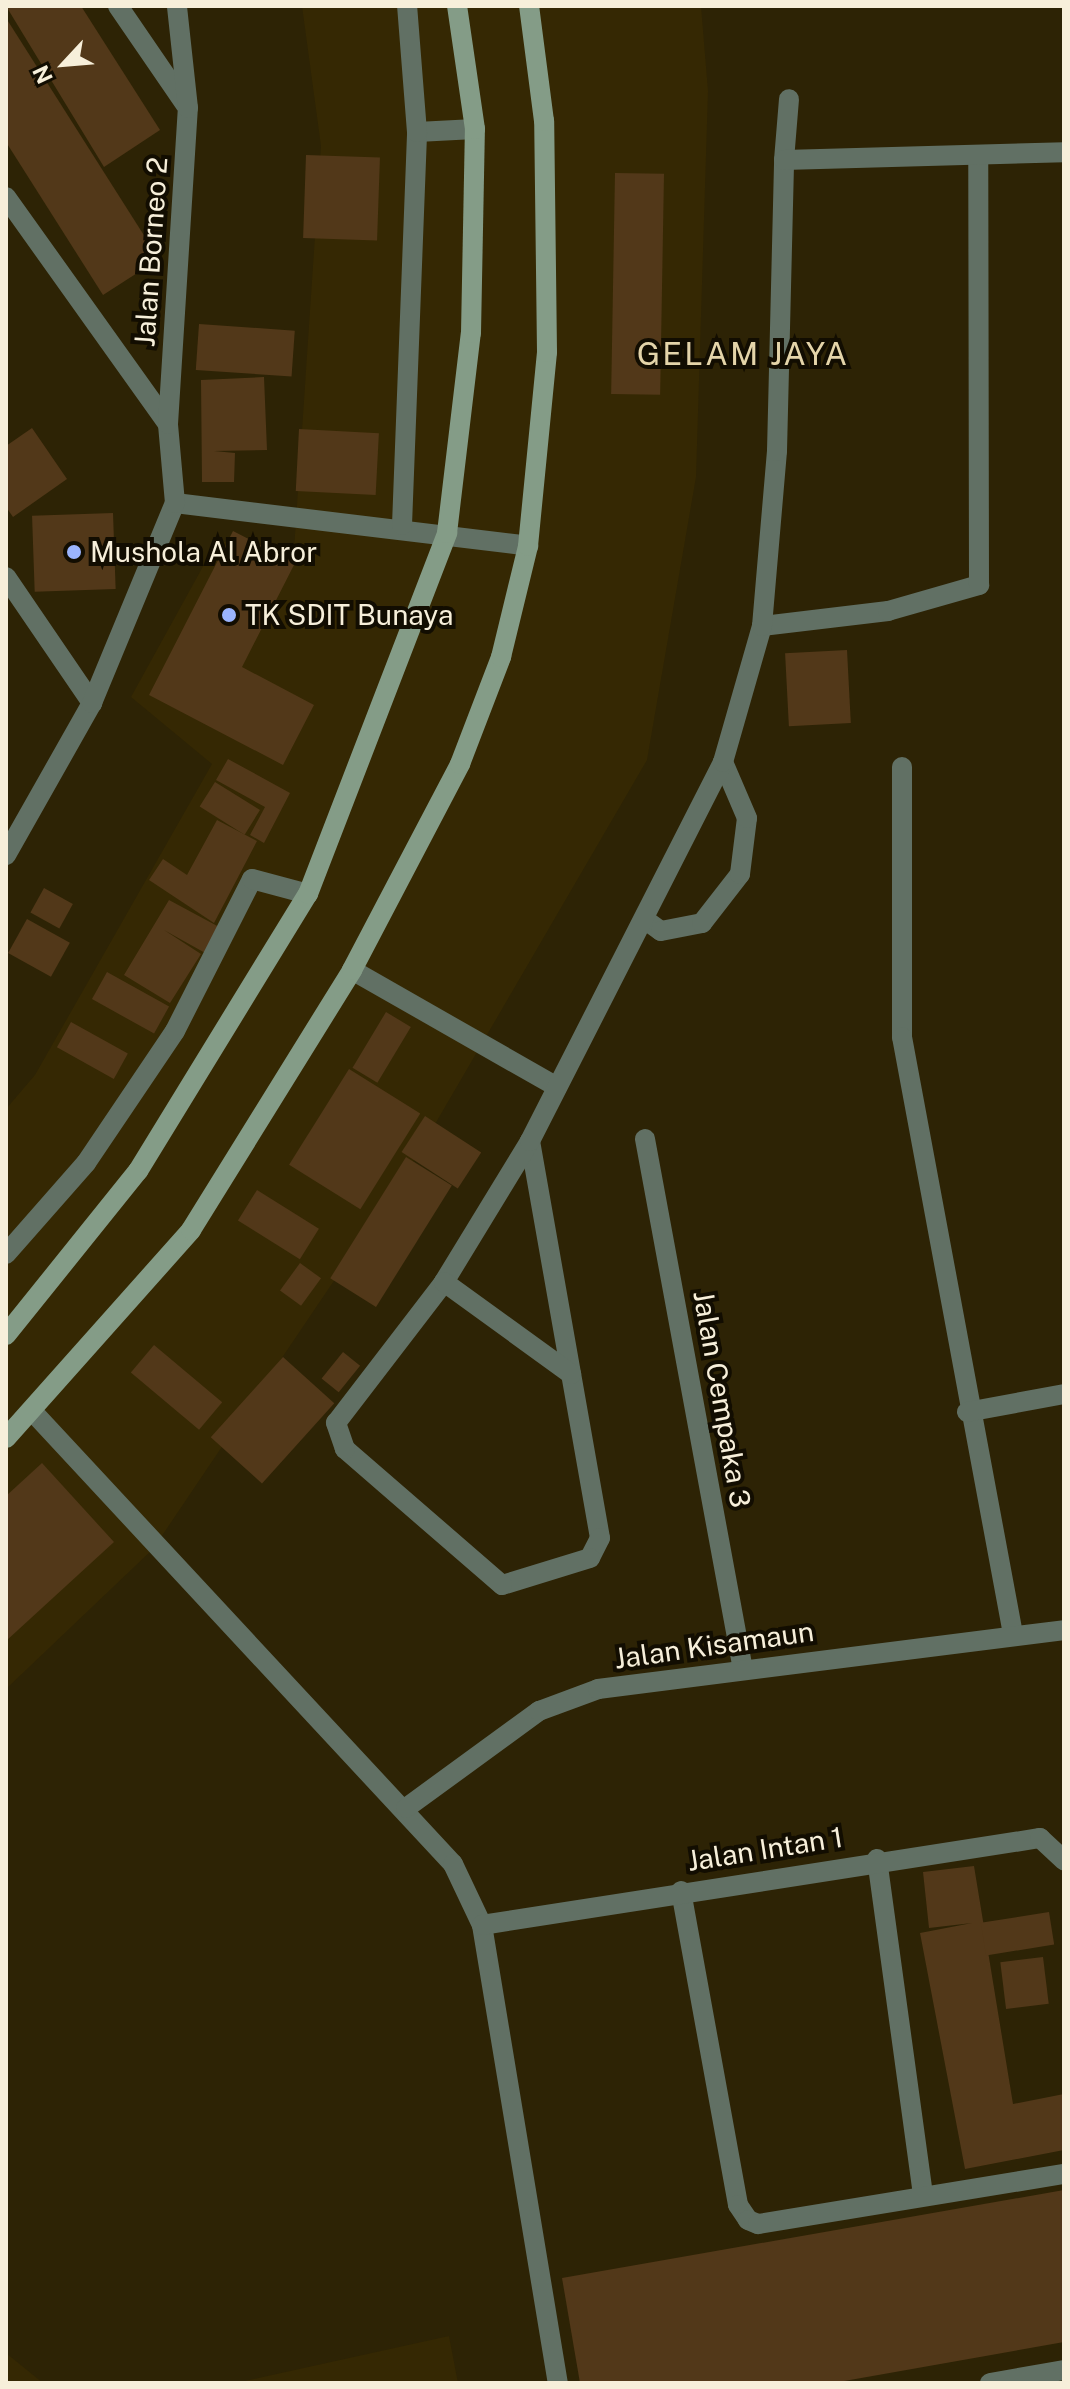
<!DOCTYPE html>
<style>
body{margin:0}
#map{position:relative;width:1070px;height:2389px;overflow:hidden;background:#2d2305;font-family:"Public Sans",sans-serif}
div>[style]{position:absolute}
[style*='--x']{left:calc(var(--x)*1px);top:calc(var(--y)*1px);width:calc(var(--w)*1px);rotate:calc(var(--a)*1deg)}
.built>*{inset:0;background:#352803}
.building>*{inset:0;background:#523819;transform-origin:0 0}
.street>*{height:20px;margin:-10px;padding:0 10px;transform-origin:10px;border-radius:10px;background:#617064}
.secondary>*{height:20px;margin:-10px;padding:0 10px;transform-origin:10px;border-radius:10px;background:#849c87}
.dots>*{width:22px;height:22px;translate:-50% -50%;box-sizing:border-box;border:4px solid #120d01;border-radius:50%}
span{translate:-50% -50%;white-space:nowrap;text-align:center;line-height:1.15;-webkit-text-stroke:8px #120d01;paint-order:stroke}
.street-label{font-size:28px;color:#f7efda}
.poi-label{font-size:28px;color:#f7efda}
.left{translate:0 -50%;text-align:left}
.quarter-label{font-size:32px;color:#e4d4a9;letter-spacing:2px}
.frame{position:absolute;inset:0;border:8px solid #f7efda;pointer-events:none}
.north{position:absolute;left:24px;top:24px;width:80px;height:80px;-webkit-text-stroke:6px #120d01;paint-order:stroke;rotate:244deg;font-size:22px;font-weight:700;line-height:32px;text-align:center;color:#f7efda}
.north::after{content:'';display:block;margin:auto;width:28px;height:36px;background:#f7efda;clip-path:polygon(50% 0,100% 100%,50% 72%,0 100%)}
</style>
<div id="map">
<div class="built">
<i style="clip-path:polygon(302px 6px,701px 6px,708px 91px,696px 477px,647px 760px,406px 1174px,153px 1549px,6px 1689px,6px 1109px,35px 1075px,212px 764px,131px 697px,217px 541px,294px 550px,321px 146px)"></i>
<i style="clip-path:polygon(449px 2336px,458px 2383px,236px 2383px)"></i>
<i style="clip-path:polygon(6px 2353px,43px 2383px,6px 2383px)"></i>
</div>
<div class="building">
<i style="clip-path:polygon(6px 6px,81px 6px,160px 130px,104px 167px)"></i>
<i style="clip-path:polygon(6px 18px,159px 259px,103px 295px,6px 142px)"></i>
<i style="left:306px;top:155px;width:74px;height:83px;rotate:2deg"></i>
<i style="left:615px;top:173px;width:49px;height:221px;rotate:1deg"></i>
<i style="left:199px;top:324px;width:96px;height:46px;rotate:4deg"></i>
<i style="clip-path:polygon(264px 377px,267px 450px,214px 451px,235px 453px,234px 482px,202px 482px,201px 380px)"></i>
<i style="clip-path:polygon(32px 428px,67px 479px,13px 517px,6px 507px,6px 446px)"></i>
<i style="left:299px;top:429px;width:80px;height:62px;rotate:3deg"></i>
<i style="left:113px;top:513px;width:76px;height:81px;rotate:88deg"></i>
<i style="clip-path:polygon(233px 531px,295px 563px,242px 667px,314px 705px,283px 765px,149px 695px)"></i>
<i style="left:847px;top:650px;width:73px;height:62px;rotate:87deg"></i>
<i style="clip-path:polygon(228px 759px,290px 793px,264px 843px,250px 835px,265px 807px,216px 780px)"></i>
<i style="left:215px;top:782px;width:53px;height:29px;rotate:32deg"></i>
<i style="clip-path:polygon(217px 820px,257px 841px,214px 923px,149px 880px,163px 859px,187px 875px)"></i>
<i style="left:44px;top:888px;width:33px;height:28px;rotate:29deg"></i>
<i style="clip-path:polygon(169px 900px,221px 928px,207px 954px,164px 930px,201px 954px,170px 1003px,124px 975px)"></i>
<i style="left:27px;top:919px;width:49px;height:39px;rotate:29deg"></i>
<i style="left:107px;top:972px;width:71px;height:31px;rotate:29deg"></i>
<i style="left:386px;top:1012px;width:29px;height:65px;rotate:31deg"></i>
<i style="left:71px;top:1022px;width:65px;height:29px;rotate:29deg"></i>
<i style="left:349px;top:1069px;width:84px;height:113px;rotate:32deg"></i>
<i style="left:425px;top:1116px;width:67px;height:43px;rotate:33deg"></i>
<i style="left:406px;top:1157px;width:54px;height:143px;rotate:32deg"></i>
<i style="left:257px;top:1190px;width:73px;height:36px;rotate:32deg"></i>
<i style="left:300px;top:1263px;width:26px;height:34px;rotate:36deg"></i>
<i style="left:154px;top:1345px;width:89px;height:36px;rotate:40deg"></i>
<i style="left:343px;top:1352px;width:22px;height:34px;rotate:39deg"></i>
<i style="left:283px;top:1357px;width:69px;height:108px;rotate:42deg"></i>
<i style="clip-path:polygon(42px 1463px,114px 1542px,6px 1641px,6px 1496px)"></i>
<i style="clip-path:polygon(974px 1866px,1013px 2104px,1064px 2094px,1064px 2150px,965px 2169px,920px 1933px,972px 1923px,929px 1928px,923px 1872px)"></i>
<i style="left:1049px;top:1912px;width:33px;height:69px;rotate:81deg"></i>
<i style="left:1043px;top:1957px;width:47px;height:43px;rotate:83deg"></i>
<i style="clip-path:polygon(1064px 2190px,1064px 2342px,833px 2383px,580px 2383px,562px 2278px)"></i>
</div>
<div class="street">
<i style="--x:118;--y:6;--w:119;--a:55.6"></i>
<i style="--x:417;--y:132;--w:58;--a:-3"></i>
<i style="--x:784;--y:160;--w:61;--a:-85.3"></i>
<i style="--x:6;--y:197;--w:279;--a:54.5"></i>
<i style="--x:175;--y:503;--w:356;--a:6.9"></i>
<i style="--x:402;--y:525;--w:393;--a:-87.8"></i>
<i style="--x:417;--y:132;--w:126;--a:-94.5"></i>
<i style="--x:6;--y:577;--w:153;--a:55.7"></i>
<i style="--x:762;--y:626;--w:127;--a:-6.8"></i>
<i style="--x:888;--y:611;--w:95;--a:-15.9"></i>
<i style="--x:979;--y:585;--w:426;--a:-90.1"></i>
<i style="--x:902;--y:767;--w:270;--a:90"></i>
<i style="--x:902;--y:1037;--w:607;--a:79.47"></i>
<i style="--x:6;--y:855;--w:175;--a:-60.5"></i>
<i style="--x:92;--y:703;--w:217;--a:-67.5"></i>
<i style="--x:175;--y:503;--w:79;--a:-95.1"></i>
<i style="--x:168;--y:424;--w:317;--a:-86.4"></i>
<i style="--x:188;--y:108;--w:103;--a:-96.2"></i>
<i style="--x:647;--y:921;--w:17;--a:36"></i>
<i style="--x:661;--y:931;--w:42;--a:-11"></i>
<i style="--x:702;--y:923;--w:62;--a:-52.2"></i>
<i style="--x:740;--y:874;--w:56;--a:-82.9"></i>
<i style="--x:747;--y:818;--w:61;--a:-113.2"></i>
<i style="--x:352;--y:970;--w:236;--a:29.7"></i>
<i style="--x:645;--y:1139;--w:540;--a:79.54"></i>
<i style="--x:530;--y:1141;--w:403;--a:80"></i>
<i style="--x:600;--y:1538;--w:22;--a:117"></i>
<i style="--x:590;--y:1558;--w:92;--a:162.9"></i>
<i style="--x:502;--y:1585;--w:208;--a:-139.1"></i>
<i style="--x:345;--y:1449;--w:28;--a:-109"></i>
<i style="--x:336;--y:1423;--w:178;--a:-52.5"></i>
<i style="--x:444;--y:1282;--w:165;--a:-58.6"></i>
<i style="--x:530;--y:1141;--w:425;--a:-63"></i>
<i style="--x:723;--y:762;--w:141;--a:-74"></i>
<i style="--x:762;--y:626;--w:176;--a:-85.1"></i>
<i style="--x:777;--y:451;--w:291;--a:-88.6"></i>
<i style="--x:784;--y:160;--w:280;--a:-1.6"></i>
<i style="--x:6;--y:1254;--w:121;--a:-48.7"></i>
<i style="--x:86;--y:1163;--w:159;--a:-56"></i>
<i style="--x:175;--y:1031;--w:170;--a:-63.1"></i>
<i style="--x:252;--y:879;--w:58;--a:15"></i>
<i style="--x:444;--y:1282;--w:157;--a:35.9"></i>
<i style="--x:33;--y:1412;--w:617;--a:47.1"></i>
<i style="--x:453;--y:1864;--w:68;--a:64.6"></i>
<i style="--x:482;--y:1925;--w:464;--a:80.6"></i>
<i style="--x:967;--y:1412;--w:99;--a:-10.5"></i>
<i style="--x:406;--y:1808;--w:165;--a:-36.1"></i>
<i style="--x:539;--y:1711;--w:63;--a:-20.4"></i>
<i style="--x:598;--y:1689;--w:470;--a:-7.2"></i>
<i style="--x:877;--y:1859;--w:338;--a:82.2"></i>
<i style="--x:681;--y:1891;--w:319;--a:79.7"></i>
<i style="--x:738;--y:2205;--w:18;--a:56"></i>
<i style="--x:748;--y:2220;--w:11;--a:22"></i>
<i style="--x:758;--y:2224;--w:310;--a:-9.3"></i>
<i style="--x:482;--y:1925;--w:565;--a:-8.86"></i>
<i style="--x:1040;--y:1838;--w:33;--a:43"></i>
<i style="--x:990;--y:2383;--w:75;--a:-10"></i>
</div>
<div class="secondary">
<i style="--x:6;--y:1335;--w:211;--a:-51.2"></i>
<i style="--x:138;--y:1171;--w:325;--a:-58.5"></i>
<i style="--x:308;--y:894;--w:387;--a:-68.9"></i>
<i style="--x:447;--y:533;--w:201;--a:-83.2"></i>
<i style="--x:471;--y:333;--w:204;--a:-88.9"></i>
<i style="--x:475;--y:129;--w:124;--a:-98.3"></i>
<i style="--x:6;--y:1438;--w:278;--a:-48.3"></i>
<i style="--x:191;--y:1230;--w:306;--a:-58.2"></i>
<i style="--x:352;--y:970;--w:233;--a:-62.3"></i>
<i style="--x:460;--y:764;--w:115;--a:-69"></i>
<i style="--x:501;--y:657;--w:114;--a:-76.3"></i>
<i style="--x:528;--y:546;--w:195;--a:-84.4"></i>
<i style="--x:547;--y:352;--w:231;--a:-90.7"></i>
<i style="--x:544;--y:121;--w:116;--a:-97.4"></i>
</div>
<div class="dots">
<i style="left:74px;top:552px;background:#9bb4fd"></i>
<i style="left:229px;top:615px;background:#9bb4fd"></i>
</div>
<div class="street-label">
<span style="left:151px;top:252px;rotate:-86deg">Jalan Borneo 2</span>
<span style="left:722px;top:1399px;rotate:80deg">Jalan Cempaka 3</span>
<span style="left:714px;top:1645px;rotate:-8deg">Jalan Kisamaun</span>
<span style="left:765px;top:1849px;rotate:-9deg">Jalan Intan 1</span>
</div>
<div class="poi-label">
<span class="left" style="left:90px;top:552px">Mushola Al Abror</span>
<span class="left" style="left:245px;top:615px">TK SDIT Bunaya</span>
</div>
<div class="quarter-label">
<span style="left:743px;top:354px">GELAM JAYA</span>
</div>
<div class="frame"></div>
<div class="north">N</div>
</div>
